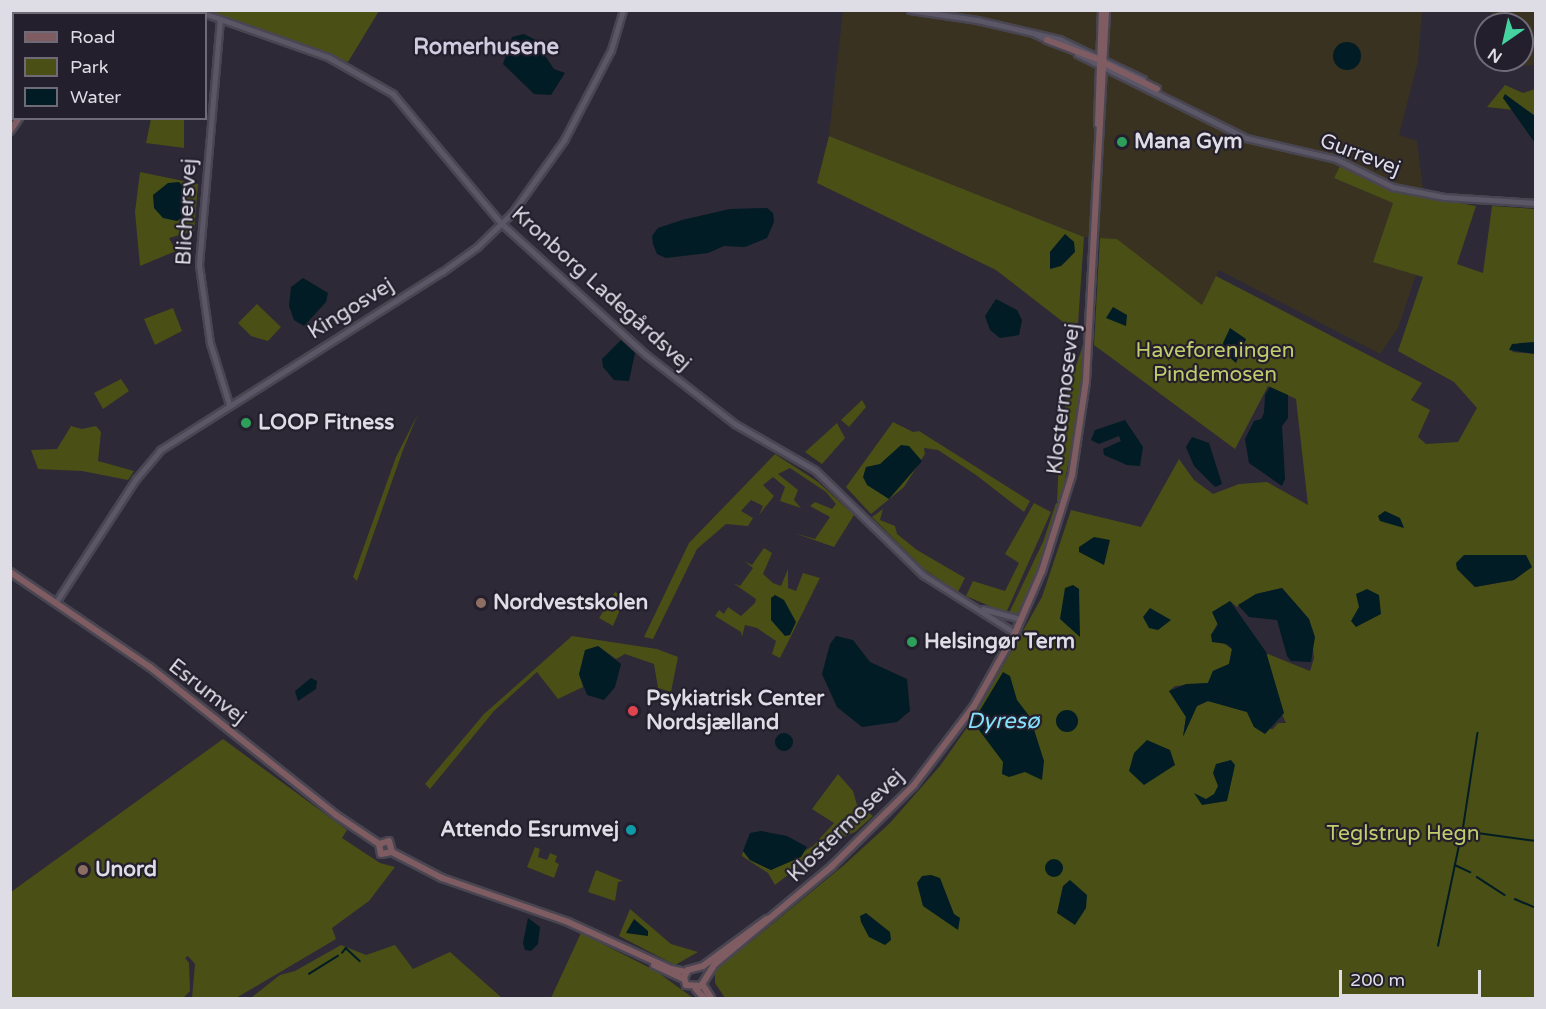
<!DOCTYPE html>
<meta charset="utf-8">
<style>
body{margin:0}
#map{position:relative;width:1546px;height:1009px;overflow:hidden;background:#2d2937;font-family:"Varela Round",sans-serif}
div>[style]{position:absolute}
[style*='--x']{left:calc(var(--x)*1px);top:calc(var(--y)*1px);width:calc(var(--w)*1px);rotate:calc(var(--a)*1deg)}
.industrial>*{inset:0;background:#3a3221}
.green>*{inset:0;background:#4a4f15}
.water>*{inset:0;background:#011c24}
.round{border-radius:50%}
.stream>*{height:1.5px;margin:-0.75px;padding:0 0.75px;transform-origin:0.75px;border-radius:0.75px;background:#011c24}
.roads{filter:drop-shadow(2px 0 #494652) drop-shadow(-2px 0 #494652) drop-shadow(0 2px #494652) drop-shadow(0 -2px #494652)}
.tertiary>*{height:5px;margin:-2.5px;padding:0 2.5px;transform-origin:2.5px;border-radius:2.5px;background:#5b5767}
.secondary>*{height:6px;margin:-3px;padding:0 3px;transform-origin:3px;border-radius:3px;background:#7e5c62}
.dots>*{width:16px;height:16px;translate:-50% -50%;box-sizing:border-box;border:3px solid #231f2d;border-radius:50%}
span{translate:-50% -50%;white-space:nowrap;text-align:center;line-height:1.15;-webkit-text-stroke:4.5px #231f2d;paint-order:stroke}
.poi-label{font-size:21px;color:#dedce5;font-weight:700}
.left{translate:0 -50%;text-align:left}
.right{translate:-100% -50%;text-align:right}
.street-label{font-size:21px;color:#dedce5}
.park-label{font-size:21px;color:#c1cc6c}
.neighbourhood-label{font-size:22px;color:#d0cbde;font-weight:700}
.water-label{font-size:22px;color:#84e2fd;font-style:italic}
.frame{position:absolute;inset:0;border:12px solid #dedce5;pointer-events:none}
.legend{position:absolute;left:12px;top:12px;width:195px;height:108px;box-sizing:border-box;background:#231f2d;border:2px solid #6e6b77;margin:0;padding:8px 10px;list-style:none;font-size:18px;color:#dedce5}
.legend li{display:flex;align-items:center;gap:12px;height:30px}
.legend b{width:30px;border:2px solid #6e6b77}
.north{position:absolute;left:1474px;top:12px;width:60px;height:60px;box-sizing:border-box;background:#231f2d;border:2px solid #6e6b77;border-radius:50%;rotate:214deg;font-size:16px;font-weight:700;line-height:24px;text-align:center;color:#dedce5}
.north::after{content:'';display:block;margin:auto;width:21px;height:27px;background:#45d49f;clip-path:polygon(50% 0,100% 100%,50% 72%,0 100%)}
.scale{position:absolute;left:1339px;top:970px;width:142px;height:27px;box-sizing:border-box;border:3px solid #dedce5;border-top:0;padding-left:8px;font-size:18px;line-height:21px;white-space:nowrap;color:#dedce5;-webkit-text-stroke:4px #231f2d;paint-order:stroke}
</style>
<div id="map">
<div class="industrial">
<i style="clip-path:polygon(843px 11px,1422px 11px,1418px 61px,1399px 135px,1417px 141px,1423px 190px,1399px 192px,1340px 166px,1334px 178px,1393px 203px,1373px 261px,1416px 275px,1398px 328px,1380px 354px,1219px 270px,1202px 306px,1117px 239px,1084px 237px,829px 136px)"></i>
<i style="clip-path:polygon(1491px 11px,1535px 11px,1535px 65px,1489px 67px,1489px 60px,1522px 60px,1522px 24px,1491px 24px)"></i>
</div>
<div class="green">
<i style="clip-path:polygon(207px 11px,379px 11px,348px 62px)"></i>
<i style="clip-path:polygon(1505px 85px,1523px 93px,1535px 89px,1535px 116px,1505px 95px,1503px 98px,1514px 110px,1487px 107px)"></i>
<i style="clip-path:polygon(151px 119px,184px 119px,184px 148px,146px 143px)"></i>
<i style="clip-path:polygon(evenodd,829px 136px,1084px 237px,1077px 338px,1070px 354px,1067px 325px,996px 270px,817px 183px,829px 136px,1069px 238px,1074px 242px,1070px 257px,1061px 266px,1050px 252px,1061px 239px,1069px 238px)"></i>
<i style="clip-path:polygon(evenodd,1340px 166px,1399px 192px,1476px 206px,1457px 264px,1483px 273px,1492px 206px,1535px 209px,1535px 342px,1519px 343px,1512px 352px,1536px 354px,1535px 998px,725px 998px,715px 983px,715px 971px,844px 865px,890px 823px,940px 766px,973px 719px,1042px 597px,1071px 510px,1141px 527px,1179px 459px,1194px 480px,1213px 494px,1239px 484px,1267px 482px,1308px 505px,1296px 399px,1268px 386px,1235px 449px,1094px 345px,1100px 238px,1117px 239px,1202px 305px,1216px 276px,1422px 383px,1411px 400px,1430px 410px,1418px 437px,1426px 444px,1458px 442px,1477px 408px,1454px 382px,1398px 351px,1423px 277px,1373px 262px,1393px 203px,1334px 178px,1340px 166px,1469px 555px,1500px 558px,1531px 567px,1514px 580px,1475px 587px,1457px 569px,1469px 555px,1340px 166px,1282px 588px,1309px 619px,1314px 658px,1310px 671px,1268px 654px,1258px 659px,1286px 723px,1278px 723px,1273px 729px,1254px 727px,1247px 712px,1208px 701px,1197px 706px,1183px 736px,1186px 717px,1169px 691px,1175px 686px,1208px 683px,1213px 671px,1229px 664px,1232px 649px,1211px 635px,1230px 601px,1237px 607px,1256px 594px,1282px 588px)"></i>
<i style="clip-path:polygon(140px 172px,198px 184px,194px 231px,169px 238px,176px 251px,140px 266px,135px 212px)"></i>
<i style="clip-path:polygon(1088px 250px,1090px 250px,1081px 404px,1060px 502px,1057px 502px,1060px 438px,1068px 389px,1083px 345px)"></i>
<i style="clip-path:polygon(257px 304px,281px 327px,268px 341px,251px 336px,238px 323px)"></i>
<i style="clip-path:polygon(173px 308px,182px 331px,155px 345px,144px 319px)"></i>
<i style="clip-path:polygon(121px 379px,129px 391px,103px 409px,94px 393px)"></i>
<i style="clip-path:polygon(862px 400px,866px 407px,849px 427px,841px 420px)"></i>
<i style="clip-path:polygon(418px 414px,403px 450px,357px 581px,353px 577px,396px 457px)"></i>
<i style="clip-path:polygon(893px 422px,913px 432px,919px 431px,1030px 501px,1024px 512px,976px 475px,938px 450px,924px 448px,925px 454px,904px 487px,871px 514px,846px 487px)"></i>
<i style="clip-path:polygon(837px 423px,845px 438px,822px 464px,805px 452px)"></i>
<i style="clip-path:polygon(71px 426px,82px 429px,96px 426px,101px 432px,98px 461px,134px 471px,128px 480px,82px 471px,38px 469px,31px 450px,57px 449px)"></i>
<i style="clip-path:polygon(775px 454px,818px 482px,854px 515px,834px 547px,794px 533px,815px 539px,830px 517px,810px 506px,815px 502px,832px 509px,836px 504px,826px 492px,790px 468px,778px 474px,798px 490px,794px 500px,801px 508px,780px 501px,785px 487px,773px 477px,763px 485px,774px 496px,759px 515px,763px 506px,751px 500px,741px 511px,753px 518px,748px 526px,726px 524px,697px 549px,653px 639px,644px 637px,689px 543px)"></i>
<i style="clip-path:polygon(1034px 503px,1051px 512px,1006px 613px,966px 596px,973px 581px,1005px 591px,1019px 563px,1005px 554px)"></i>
<i style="clip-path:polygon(1056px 503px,1060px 504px,1028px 597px,1021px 613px,1009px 613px,1043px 542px)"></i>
<i style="clip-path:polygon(883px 509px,880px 520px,895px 526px,897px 534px,917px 550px,965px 578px,958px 592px,924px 569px,872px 517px)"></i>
<i style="clip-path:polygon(764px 548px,772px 553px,763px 574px,773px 583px,781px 586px,788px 569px,788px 588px,796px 591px,803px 573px,820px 578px,780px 658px,772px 654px,776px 641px,757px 628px,745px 625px,742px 637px,741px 632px,715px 616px,719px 610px,724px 614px,728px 607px,741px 616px,755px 603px,756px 599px,733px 583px,740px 586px,753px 568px,744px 561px,752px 565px)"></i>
<i style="clip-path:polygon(615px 592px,625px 598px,613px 626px,599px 618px)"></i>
<i style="clip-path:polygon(572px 636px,657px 649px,678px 657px,671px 692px,658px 688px,654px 664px,625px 654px,616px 659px,598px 646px,579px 674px,583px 687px,558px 699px,537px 672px,494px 711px,430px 789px,425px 784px,484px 714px)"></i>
<i style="clip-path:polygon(223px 739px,347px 830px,342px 838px,380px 863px,395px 867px,369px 901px,332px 928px,336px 939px,236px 998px,192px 998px,195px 964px,188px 956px,185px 958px,189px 963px,190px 991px,183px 998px,11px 998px,11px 892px)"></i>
<i style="clip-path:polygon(838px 774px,853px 791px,857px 805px,873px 816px,855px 832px,831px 842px,775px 885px,768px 873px,742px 856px,743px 851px,750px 860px,771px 870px,813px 846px,834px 823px,812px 809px)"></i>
<i style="clip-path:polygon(535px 847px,540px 849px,538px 857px,547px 860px,550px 853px,557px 856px,555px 862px,559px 864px,554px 878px,527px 867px)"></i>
<i style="clip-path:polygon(596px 870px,623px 881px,618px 882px,615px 901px,588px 892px)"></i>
<i style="clip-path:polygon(630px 909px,671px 944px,698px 952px,675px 965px,619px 936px)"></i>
<i style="clip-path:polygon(581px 933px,656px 971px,693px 998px,551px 998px)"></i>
<i style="clip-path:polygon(341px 945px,366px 955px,395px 945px,413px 969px,450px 952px,502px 998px,251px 998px,280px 975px,295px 971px)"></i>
</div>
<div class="water">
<i style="clip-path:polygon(524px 34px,534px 39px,554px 69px,565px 73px,551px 95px,534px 94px,503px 64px,512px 37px)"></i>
<i class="round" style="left:1333px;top:42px;width:28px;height:28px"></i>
<i style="clip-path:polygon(1505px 94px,1535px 116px,1535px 143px,1503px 98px)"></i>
<i style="clip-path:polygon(179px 182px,185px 189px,184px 216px,177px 221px,163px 218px,154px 208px,153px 195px,168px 183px)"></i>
<i style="clip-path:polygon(767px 208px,773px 213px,774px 222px,767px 238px,745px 247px,724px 246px,708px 253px,666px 258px,657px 254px,653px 244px,652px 236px,658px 228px,682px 220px,730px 209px)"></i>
<i style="clip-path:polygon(1065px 234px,1074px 242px,1075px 252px,1061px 266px,1050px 269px,1050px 252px)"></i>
<i style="clip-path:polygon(303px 278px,328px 293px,326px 302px,304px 326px,294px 320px,289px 306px,291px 287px)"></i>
<i style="clip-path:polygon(996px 299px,1017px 310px,1022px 320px,1019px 335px,1000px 338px,990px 330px,985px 316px)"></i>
<i style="clip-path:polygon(1113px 307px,1127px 315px,1126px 326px,1106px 318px)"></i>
<i style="clip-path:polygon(1230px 328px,1246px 339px,1236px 363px,1224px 352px,1223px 343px)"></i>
<i style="clip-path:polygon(621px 340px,635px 353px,629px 381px,614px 380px,603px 367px,602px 359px)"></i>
<i style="clip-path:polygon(1535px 342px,1535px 354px,1509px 350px,1512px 344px)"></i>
<i style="clip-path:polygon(1270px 387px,1288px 395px,1288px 418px,1282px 426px,1285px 479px,1282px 486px,1249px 463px,1245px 439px,1254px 421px,1261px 419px,1264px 413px,1265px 395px)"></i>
<i style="clip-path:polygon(1125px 420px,1143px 447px,1140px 466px,1127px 465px,1104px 455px,1103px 449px,1121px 441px,1119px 436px,1099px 444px,1091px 440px,1095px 430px)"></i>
<i style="clip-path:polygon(1192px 437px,1209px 443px,1222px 484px,1215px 487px,1194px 466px,1186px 447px)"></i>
<i style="clip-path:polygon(901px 445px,909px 446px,922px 461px,889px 499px,867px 485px,863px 477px,866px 467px,880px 464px)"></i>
<i style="clip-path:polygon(1385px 511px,1400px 518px,1404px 528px,1380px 521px,1378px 516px)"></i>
<i style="clip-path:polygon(1094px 537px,1110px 540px,1104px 565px,1079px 552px,1079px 547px)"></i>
<i style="clip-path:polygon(1464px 555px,1526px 555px,1532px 567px,1514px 580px,1475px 587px,1457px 569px,1456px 563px)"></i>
<i style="clip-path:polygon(1073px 585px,1079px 589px,1080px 637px,1060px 619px,1065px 588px)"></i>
<i style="clip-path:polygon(1282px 588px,1309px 619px,1315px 637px,1311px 662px,1291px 661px,1287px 656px,1277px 620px,1249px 617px,1238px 605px,1256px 594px)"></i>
<i style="clip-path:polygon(1367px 589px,1379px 595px,1381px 614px,1356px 627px,1351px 621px,1359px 607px,1356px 594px)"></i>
<i style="clip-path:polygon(775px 595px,784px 600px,796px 622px,790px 635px,785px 636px,771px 620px,771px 598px)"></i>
<i style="clip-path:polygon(1230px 601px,1266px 652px,1284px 713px,1265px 734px,1254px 727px,1247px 712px,1208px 701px,1197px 706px,1183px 737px,1186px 717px,1169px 691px,1186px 684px,1208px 683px,1213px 671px,1229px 664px,1232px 649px,1227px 644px,1212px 642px,1211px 635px,1218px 625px,1212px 612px)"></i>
<i style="clip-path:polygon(1150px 608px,1171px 620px,1158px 630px,1149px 628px,1143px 617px)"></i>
<i style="clip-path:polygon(836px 636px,853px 640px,870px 662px,907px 679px,910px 711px,897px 722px,862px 727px,837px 707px,822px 674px,830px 644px)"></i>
<i style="clip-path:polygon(598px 646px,621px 664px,615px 687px,604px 700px,587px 695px,579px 674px,585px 650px)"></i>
<i style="clip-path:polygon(1003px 672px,1010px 676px,1017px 700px,1030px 717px,1044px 761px,1042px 780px,1025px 772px,1009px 777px,1002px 774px,1003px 762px,973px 722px)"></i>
<i style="clip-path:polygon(311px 678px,317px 681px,316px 689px,298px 701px,295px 691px)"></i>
<i class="round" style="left:1056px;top:710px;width:22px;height:22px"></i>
<i class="round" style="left:775px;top:733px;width:18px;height:18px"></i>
<i style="clip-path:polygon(1147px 740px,1170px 750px,1175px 765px,1144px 785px,1129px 771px,1134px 753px)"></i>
<i style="clip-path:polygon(1231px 760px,1235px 765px,1227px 801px,1202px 805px,1194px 793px,1206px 799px,1214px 794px,1218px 786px,1213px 773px,1216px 764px)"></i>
<i style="clip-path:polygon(761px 831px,787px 836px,807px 847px,801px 857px,771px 870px,750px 860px,743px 851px,750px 833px)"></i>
<i class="round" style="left:1045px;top:859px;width:18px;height:18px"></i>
<i style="clip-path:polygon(931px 875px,940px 878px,954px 914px,960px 918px,958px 930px,923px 906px,917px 883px,922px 876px)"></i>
<i style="clip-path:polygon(1070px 880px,1087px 895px,1086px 908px,1075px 925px,1057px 913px,1063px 886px)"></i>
<i style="clip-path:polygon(866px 913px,890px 932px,891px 940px,885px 945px,869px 937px,861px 922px,860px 916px)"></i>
<i style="clip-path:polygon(528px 918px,540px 927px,538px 944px,531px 951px,525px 950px,523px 943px)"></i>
<i style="clip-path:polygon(634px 919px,648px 931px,648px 936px,626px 933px)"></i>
</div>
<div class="stream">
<i style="--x:1478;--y:733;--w:99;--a:98.7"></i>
<i style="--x:1463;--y:831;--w:74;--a:7.8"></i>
<i style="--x:1455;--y:865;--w:17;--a:25"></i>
<i style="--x:1477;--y:877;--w:33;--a:33"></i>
<i style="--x:1515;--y:899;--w:23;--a:23"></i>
<i style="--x:1438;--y:946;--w:112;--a:-78.2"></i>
<i style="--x:342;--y:953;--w:6;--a:-51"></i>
<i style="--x:346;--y:948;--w:19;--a:43"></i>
<i style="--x:309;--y:974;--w:34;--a:-32"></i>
</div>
<div class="roads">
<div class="tertiary">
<i style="--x:196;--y:10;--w:9;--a:27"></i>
<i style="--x:910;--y:10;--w:68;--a:8.5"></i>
<i style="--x:977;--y:20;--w:84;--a:13"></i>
<i style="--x:1059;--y:39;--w:93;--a:25.5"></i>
<i style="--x:206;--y:14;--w:129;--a:19.4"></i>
<i style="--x:328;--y:57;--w:75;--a:29.6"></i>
<i style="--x:393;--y:94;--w:168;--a:50.1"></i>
<i style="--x:501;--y:223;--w:195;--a:42.3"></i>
<i style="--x:645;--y:354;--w:114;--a:37.9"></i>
<i style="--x:735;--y:424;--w:92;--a:29.9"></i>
<i style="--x:815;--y:470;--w:151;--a:44.2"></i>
<i style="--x:923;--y:575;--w:109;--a:32.2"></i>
<i style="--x:220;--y:19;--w:247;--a:94.9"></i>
<i style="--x:199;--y:265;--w:79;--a:82"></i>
<i style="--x:210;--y:343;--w:64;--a:72.7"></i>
<i style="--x:1035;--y:34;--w:17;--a:25"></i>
<i style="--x:1077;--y:54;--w:189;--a:26.4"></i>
<i style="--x:1246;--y:138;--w:92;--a:13.1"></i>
<i style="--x:1336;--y:159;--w:64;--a:26.2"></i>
<i style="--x:1393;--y:187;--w:52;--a:11.1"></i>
<i style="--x:1444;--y:197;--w:92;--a:3.7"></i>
<i style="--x:56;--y:602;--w:147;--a:-57"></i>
<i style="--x:136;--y:479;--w:38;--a:-50"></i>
<i style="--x:160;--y:450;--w:333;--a:-32.3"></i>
<i style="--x:442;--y:272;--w:43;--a:-35.5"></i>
<i style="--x:477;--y:247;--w:49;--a:-44.2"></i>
<i style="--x:512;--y:213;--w:90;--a:-54.5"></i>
<i style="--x:564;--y:140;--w:102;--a:-62.4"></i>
<i style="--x:611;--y:50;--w:42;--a:-73.3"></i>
<i style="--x:983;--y:609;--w:39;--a:15"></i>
</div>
<div class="secondary">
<i style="--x:72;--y:14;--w:4;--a:-76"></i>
<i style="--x:1047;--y:40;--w:57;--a:20.7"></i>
<i style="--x:1104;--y:63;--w:59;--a:26.1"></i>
<i style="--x:1098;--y:124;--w:114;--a:-88"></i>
<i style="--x:10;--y:131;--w:16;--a:-55"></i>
<i style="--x:10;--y:572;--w:169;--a:34.2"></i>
<i style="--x:150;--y:667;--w:238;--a:38.5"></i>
<i style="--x:336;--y:815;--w:52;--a:34"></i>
<i style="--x:379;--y:844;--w:10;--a:79"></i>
<i style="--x:381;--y:854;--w:11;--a:-10"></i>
<i style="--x:379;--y:844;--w:10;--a:-17"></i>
<i style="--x:389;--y:841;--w:11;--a:75"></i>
<i style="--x:392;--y:852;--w:56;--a:27.5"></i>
<i style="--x:442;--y:878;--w:133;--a:19.2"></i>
<i style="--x:568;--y:922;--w:113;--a:24.5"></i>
<i style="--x:671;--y:969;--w:15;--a:11"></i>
<i style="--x:767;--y:919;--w:79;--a:143.7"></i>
<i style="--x:703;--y:966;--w:16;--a:165"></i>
<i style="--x:688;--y:970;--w:8;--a:120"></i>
<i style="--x:684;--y:977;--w:8;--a:76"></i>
<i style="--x:686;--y:985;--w:15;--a:4"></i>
<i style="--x:701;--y:986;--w:26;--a:-58"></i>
<i style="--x:715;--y:964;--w:153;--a:-39.9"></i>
<i style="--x:832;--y:866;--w:115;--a:-44.6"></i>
<i style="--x:914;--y:785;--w:99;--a:-52.8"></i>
<i style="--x:974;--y:706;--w:84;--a:-60.7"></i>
<i style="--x:1015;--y:633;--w:68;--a:-66.5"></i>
<i style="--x:1042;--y:571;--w:101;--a:-72.6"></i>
<i style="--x:1072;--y:475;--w:95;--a:-81.5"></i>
<i style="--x:1086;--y:381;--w:372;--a:-86.9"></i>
<i style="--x:654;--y:965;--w:33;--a:25"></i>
<i style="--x:702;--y:984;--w:17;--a:57"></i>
<i style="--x:696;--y:989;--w:12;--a:48"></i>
</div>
</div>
<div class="dots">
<i style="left:1122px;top:142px;background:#2e9e5b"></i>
<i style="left:246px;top:423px;background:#2e9e5b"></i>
<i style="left:481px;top:603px;background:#8d6e63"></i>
<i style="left:912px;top:642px;background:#2e9e5b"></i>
<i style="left:633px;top:711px;background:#e0444e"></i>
<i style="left:631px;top:830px;background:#0f9aa8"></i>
<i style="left:83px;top:870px;background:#8d6e63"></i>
</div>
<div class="poi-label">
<span class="left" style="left:1134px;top:142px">Mana Gym</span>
<span class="left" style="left:258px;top:423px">LOOP Fitness</span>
<span class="left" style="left:493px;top:603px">Nordvestskolen</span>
<span class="left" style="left:924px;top:642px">Helsingør Term</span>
<span class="left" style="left:646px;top:711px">Psykiatrisk Center<br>Nordsjælland</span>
<span class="right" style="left:619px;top:830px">Attendo Esrumvej</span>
<span class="left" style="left:95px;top:870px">Unord</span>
</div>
<div class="street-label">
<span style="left:1360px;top:155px;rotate:21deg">Gurrevej</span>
<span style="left:187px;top:212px;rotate:-87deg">Blichersvej</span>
<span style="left:601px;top:289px;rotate:42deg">Kronborg Ladegårdsvej</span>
<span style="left:351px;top:309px;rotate:-32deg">Kingosvej</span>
<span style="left:1064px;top:399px;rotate:-83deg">Klostermosevej</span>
<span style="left:207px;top:692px;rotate:38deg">Esrumvej</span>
<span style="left:846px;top:826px;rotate:-44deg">Klostermosevej</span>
</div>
<div class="park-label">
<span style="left:1215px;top:363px">Haveforeningen<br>Pindemosen</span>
<span style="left:1403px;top:834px">Teglstrup Hegn</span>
</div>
<div class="neighbourhood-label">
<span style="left:486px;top:48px">Romerhusene</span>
</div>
<div class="water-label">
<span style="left:1003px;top:722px">Dyresø</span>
</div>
<div class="frame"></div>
<ul class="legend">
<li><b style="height:8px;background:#7e5c62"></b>Road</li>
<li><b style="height:16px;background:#4a4f15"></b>Park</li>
<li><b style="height:16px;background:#011c24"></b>Water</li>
</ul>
<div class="north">N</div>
<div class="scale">200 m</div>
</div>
